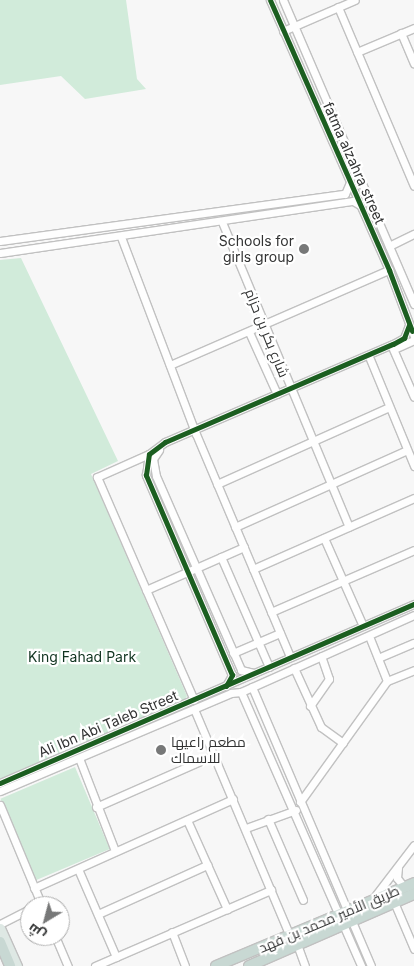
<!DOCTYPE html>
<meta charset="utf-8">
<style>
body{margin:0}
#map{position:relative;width:414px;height:966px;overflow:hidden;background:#f7f7f7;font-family:Inter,Cairo,sans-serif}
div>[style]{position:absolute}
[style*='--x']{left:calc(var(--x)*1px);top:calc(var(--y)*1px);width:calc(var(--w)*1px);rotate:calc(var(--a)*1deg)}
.green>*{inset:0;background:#d1ebda;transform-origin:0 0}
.roads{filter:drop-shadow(1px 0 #c1c1c1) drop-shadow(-1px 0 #c1c1c1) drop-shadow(0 1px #c1c1c1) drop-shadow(0 -1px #c1c1c1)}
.minor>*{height:7px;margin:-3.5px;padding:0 3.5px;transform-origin:3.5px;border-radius:3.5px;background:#fefefe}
.major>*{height:9px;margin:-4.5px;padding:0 4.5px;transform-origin:4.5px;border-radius:4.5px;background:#dee8e4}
.highway>*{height:10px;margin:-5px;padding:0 5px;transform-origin:5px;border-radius:5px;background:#c8d8d3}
.cycleway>*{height:5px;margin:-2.5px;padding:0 2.5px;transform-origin:2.5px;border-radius:2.5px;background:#1b5e20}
.dots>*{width:14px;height:14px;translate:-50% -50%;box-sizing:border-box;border:2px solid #fff;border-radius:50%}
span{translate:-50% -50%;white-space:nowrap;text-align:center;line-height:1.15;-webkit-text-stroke:4.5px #fff;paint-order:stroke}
.street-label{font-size:14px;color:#323333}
.poi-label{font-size:14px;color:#323333}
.right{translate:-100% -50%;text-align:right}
.left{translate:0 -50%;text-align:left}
.park-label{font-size:14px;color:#103420}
.north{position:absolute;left:20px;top:896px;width:50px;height:50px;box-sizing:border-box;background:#fff;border:1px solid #adadad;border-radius:50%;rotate:217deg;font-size:14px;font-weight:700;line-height:20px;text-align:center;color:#323333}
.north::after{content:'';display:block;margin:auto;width:18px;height:22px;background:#777878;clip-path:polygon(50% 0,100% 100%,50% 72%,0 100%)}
</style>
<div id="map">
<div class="green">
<i style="clip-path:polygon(0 0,126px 0,137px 79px,146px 89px,85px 99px,61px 76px,0 85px)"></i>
<i style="clip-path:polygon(21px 258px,118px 461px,91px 474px,187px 696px,183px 702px,0 780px,0 260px)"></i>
<i style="left:75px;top:767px;width:89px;height:81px;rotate:67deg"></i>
</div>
<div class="roads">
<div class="minor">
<i style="--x:270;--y:0;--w:295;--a:66.2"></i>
<i style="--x:389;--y:270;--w:71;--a:69.3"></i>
<i style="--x:283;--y:0;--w:331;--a:66.7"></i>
<i style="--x:338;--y:7;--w:194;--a:67"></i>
<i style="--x:283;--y:31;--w:78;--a:-23.3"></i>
<i style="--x:401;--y:33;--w:33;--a:67"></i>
<i style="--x:357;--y:52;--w:62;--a:-22.8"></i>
<i style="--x:222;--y:222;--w:330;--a:67.4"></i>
<i style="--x:121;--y:237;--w:211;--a:69.2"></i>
<i style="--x:196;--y:434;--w:242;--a:67.1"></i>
<i style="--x:0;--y:241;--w:348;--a:-7.8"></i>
<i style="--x:345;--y:194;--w:13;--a:-67"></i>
<i style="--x:389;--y:246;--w:28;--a:-26"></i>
<i style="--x:0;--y:253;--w:357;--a:-8.4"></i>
<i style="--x:353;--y:201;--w:8;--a:30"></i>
<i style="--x:249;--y:332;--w:68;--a:65.7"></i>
<i style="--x:393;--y:349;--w:52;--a:66.4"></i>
<i style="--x:394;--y:349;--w:22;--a:-24"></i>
<i style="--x:370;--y:359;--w:116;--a:67.6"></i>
<i style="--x:170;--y:365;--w:239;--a:-23.5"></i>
<i style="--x:159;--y:450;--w:11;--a:124"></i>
<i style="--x:153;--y:459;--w:17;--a:80"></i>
<i style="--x:156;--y:476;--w:212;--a:66.3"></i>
<i style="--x:241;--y:670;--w:13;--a:13"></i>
<i style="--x:149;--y:454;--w:57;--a:156.1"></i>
<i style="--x:97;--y:477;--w:243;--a:66.5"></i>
<i style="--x:217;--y:484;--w:188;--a:-24.1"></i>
<i style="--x:235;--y:527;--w:188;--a:-24.1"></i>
<i style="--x:324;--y:538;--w:96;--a:66.1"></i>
<i style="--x:221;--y:557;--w:120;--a:66.4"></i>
<i style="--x:253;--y:569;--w:176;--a:-23.8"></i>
<i style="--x:146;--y:590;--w:107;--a:-23.7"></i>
<i style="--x:271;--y:612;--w:156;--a:-23.4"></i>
<i style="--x:369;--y:636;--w:48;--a:68.2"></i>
<i style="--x:233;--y:653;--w:51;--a:-23.1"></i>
<i style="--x:378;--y:658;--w:39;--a:-23"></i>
<i style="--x:294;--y:668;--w:65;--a:65.4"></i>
<i style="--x:321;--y:727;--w:27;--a:36"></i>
<i style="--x:226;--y:686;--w:13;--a:-61"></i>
<i style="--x:232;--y:675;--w:218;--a:-113.3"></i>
<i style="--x:146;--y:475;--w:21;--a:-82"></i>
<i style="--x:149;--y:454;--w:20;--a:-37"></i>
<i style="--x:165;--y:442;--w:248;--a:-23.3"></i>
<i style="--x:393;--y:344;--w:13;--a:-29"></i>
<i style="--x:404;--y:338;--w:14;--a:-69"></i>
<i style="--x:252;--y:687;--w:303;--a:66.9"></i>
<i style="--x:241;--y:692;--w:299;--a:66.3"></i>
<i style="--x:310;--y:706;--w:33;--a:-55"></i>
<i style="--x:329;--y:679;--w:24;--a:-109"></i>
<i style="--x:194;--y:709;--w:246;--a:67.1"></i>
<i style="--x:79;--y:758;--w:100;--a:68.8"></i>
<i style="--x:0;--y:783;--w:451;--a:-23.4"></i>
<i style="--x:0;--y:791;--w:251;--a:-23"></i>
<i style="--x:231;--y:693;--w:10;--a:-6"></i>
<i style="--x:241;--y:692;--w:189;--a:-24"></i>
<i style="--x:300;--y:802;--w:149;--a:-54.3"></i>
<i style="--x:387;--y:681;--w:29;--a:-22"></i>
<i style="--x:0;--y:805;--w:109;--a:67.4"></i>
<i style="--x:96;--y:807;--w:129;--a:-23.8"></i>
<i style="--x:268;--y:819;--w:88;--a:66.6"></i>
<i style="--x:187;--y:820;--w:98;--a:65.8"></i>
<i style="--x:246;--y:828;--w:53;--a:-19.8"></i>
<i style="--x:398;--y:868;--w:10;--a:96"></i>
<i style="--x:397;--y:878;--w:11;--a:52"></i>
<i style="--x:78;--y:869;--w:96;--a:66.6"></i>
<i style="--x:34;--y:888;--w:218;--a:-24.1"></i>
<i style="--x:372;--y:900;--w:69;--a:-52.6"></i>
<i style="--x:394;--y:902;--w:51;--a:66.9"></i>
<i style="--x:98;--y:914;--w:120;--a:-24.2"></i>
<i style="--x:0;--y:924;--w:34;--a:-27"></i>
<i style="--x:172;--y:932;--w:36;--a:69"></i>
<i style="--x:55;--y:936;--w:33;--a:67"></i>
<i style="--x:298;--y:947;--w:20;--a:70"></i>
<i style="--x:95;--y:966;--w:192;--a:-23.4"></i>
</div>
<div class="major">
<i style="--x:0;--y:928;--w:42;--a:65.9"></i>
</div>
<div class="highway">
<i style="--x:0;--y:942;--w:26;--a:67"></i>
<i style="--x:216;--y:966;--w:215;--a:-22.7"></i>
<i style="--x:249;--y:966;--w:180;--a:-23.6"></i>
</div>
</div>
<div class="cycleway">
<i style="--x:270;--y:0;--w:295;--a:66.2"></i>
<i style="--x:389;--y:270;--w:65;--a:69.3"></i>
<i style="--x:226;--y:686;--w:13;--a:-61"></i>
<i style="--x:232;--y:675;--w:218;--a:-113.3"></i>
<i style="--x:146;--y:475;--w:21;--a:-82"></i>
<i style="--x:149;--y:454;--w:20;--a:-37"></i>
<i style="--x:165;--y:442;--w:248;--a:-23.3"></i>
<i style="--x:393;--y:344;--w:13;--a:-29"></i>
<i style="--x:404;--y:338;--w:14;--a:-69"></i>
<i style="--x:0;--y:783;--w:451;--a:-23.4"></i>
</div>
<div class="dots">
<i style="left:304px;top:249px;background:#777878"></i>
<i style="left:161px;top:750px;background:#777878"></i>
</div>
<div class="street-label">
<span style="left:354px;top:163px;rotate:66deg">fatma alzahra street</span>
<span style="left:267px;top:333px;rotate:68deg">شارع بكر بن حزام</span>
<span style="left:108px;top:724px;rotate:-23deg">Ali Ibn Abi Taleb Street</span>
<span style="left:329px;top:919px;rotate:-23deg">طريق الأمير محمد بن فهد</span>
</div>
<div class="poi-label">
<span class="right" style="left:294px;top:249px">Schools for<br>girls group</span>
<span class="left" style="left:171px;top:750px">مطعم راعيها<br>للاسماك</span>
</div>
<div class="park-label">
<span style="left:82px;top:657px">King Fahad Park</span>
</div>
<div class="north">ش</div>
</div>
